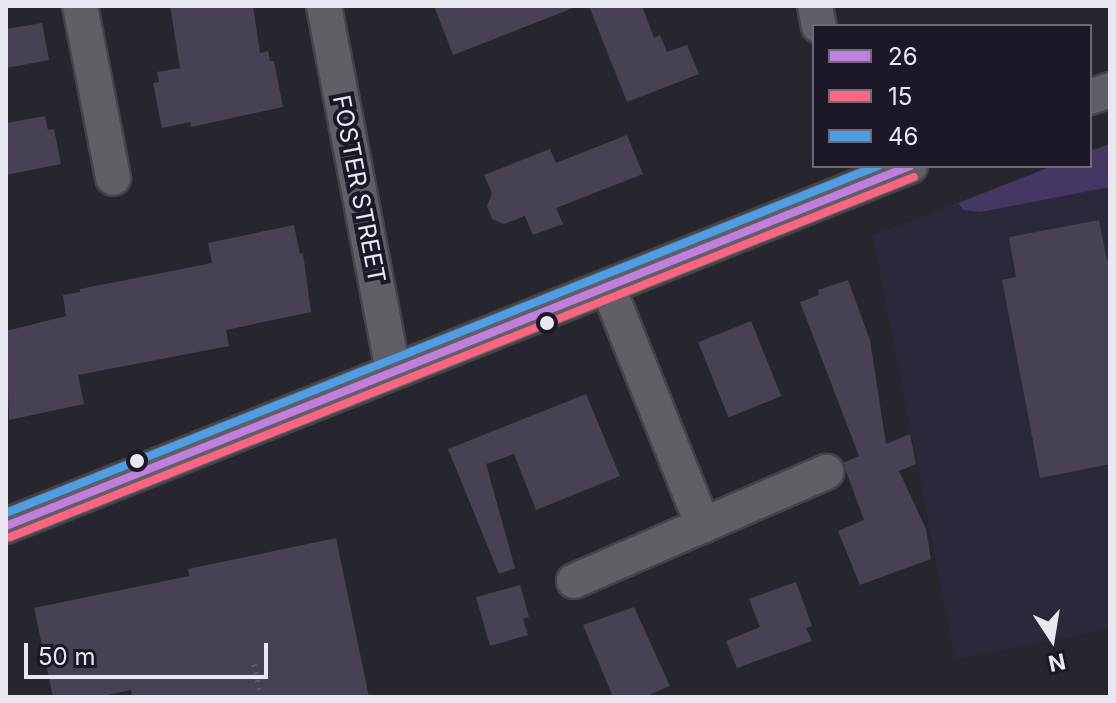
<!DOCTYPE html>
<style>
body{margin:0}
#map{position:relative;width:1116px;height:703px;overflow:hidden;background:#27262e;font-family:Inter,sans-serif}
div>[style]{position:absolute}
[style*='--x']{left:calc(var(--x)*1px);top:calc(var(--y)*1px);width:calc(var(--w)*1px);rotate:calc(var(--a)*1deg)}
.built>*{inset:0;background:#2c283c}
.green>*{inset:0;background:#443764}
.building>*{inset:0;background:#474153;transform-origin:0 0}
.path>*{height:5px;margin-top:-2.5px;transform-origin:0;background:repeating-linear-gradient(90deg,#5e5d64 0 2px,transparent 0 8px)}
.roads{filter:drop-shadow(2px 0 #44434a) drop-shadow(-2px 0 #44434a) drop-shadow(0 2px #44434a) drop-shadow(0 -2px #44434a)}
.minor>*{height:34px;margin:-17px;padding:0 17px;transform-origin:17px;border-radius:17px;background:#615f66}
.bus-1>*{height:8px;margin:-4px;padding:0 4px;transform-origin:4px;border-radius:4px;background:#c07fdc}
.bus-2>*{height:8px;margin:-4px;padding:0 4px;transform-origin:4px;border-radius:4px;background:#fa6682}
.bus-3>*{height:8px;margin:-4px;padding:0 4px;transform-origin:4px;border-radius:4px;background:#4d9ee5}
.dots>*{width:22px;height:22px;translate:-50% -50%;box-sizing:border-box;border:4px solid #1c1827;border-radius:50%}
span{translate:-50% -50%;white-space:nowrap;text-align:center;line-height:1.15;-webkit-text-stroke:8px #1c1827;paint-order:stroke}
.street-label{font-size:24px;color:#e9e7f2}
.frame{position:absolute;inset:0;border:8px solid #e9e7f2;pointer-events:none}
.legend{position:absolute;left:812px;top:24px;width:280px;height:144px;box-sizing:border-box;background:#1c1827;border:2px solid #6e6b78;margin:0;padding:10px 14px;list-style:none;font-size:24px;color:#e9e7f2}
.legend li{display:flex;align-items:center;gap:16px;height:40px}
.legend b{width:40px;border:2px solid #6e6b78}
.north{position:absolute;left:1012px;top:599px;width:80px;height:80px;-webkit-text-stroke:6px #1c1827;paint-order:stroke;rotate:168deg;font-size:22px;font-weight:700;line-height:32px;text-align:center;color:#e9e7f2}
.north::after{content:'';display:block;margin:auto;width:28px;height:36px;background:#e9e7f2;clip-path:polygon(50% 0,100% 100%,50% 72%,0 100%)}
.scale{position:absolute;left:24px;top:643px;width:244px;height:36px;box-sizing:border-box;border:4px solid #e9e7f2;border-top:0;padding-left:10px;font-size:24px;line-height:28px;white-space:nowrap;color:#e9e7f2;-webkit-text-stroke:6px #1c1827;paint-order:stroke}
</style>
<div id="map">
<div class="built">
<i style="clip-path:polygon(1110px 187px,1110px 629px,955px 659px,873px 235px,958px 203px,964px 210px,981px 212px)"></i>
</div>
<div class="green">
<i style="clip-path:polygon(1110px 144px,1110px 187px,981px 212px,964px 210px,958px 203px,1052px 166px,1090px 166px,1090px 151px)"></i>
</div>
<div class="building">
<i style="clip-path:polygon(170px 6px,253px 6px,260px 53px,268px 51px,270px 61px,274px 61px,283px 107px,191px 127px,190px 122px,162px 128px,153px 83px,159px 82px,157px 72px,180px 68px)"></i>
<i style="clip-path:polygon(434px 6px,573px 6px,573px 8px,453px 55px)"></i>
<i style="clip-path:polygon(589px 6px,642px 6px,654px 38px,660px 35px,667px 52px,687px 45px,699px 74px,627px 102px)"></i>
<i style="clip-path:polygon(42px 23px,49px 60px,6px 68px,6px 29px)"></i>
<i style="clip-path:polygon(45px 116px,48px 130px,54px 129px,61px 164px,6px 175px,6px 123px)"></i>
<i style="clip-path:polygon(627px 135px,643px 174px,556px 208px,563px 224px,533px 235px,525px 216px,504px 224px,492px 219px,487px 206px,492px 193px,484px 175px,550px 149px,556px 163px)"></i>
<i style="clip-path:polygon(1099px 220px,1107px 260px,1110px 259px,1110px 464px,1040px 478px,1002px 280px,1016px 277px,1009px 237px)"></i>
<i style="clip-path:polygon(294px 225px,300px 254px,303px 253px,311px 312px,226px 330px,229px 346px,78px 375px,84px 404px,9px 420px,6px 331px,66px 316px,63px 295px,80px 292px,80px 289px,212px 263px,208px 243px)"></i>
<i style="clip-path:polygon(848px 280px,870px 340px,886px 444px,910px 434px,916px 464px,899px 471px,926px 529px,931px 559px,860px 585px,838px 531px,864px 520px,843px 463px,859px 456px,800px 302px,819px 295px,818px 290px)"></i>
<i style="left:751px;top:321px;width:81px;height:57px;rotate:68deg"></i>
<i style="clip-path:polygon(586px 394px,620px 476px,536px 510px,514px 454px,486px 464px,515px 568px,499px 574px,448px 449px)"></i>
<i style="clip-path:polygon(336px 538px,369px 697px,132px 697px,131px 690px,98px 697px,53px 697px,34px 608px,189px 576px,188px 569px)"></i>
<i style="clip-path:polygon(796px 582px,812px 626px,806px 628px,812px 641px,737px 668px,726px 641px,760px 627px,749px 599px)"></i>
<i style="clip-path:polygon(520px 585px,529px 617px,523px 619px,528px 635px,490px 646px,476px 597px)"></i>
<i style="clip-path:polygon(634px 607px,670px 686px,644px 697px,613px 697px,583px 625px)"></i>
</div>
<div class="path">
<i style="--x:254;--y:664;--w:34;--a:78"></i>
</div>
<div class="roads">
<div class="minor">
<i style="--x:80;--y:6;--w:175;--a:79.1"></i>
<i style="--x:324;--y:6;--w:371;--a:79.3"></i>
<i style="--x:815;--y:6;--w:20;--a:79"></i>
<i style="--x:1090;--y:97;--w:21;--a:-19"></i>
<i style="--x:608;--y:287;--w:257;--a:68.3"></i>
<i style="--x:6;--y:526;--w:973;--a:-21.71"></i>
<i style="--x:574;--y:581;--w:275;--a:-23.4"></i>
</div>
</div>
<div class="bus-1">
<i style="--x:6;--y:526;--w:973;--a:-21.71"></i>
</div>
<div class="bus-2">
<i style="--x:10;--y:537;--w:973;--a:-21.71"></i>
</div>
<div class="bus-3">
<i style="--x:6;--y:513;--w:939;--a:-21.7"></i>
</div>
<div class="dots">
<i style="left:547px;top:323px;background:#e9e7f2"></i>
<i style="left:137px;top:461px;background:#e9e7f2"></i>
</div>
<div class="street-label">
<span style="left:359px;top:189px;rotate:79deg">FOSTER STREET</span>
</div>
<div class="frame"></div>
<ul class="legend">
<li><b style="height:10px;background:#c07fdc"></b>26</li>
<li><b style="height:10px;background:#fa6682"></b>15</li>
<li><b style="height:10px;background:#4d9ee5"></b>46</li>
</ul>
<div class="north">N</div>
<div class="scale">50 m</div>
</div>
